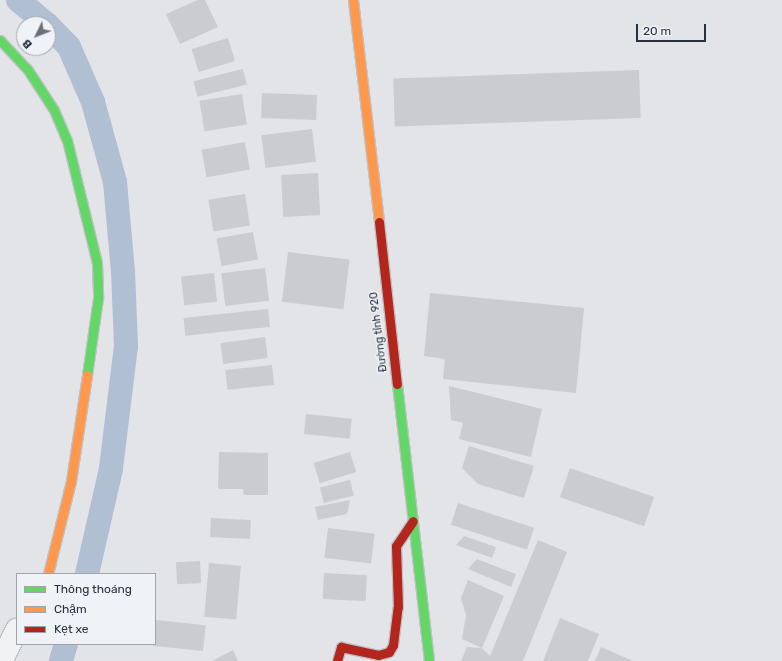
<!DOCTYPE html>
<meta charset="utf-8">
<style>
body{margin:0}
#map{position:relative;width:782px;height:661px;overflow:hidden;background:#e2e4e7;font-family:Rubik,sans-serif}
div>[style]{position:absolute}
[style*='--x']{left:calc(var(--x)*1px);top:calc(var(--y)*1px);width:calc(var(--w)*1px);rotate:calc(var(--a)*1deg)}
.canal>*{height:24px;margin:-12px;padding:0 12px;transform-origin:12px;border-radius:12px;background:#b0bfd2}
.building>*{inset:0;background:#cacccf;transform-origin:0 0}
.roads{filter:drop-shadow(1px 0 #c0c2c5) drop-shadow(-1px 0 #c0c2c5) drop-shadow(0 1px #c0c2c5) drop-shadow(0 -1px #c0c2c5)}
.street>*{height:22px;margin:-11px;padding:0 11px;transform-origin:11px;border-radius:11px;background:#f1f2f4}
.fast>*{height:9px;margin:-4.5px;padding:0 4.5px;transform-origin:4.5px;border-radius:4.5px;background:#63d668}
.slow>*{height:9px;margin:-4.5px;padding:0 4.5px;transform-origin:4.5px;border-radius:4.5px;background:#ff974d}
.jam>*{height:9px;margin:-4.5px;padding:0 4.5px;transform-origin:4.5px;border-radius:4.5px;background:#b3261e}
span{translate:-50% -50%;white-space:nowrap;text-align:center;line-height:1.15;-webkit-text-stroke:3px #eff2f6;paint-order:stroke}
.street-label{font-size:11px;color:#293040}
.legend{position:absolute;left:16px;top:573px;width:140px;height:72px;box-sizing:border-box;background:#eff2f6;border:1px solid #a0a4ad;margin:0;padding:5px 7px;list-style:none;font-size:12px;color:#293040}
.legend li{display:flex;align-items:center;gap:8px;height:20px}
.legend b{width:20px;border:1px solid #a0a4ad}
.north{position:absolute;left:16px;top:16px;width:40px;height:40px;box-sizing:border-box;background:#eff2f6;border:1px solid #a0a4ad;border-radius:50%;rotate:227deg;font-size:11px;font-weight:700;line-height:16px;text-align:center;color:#293040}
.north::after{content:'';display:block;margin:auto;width:14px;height:18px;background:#6a6f7a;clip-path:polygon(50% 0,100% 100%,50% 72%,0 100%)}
.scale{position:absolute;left:636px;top:24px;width:70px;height:18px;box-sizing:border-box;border:2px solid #293040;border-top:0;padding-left:5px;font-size:12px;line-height:14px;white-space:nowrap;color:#293040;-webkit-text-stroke:3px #eff2f6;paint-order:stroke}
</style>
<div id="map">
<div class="canal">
<i style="--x:18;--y:0;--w:38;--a:40"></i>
<i style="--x:48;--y:25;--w:30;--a:46"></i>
<i style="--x:69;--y:47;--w:60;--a:66.4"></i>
<i style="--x:93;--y:102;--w:83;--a:74.6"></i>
<i style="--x:115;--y:182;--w:89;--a:84.9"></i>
<i style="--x:123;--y:271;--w:75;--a:87.7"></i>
<i style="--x:126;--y:346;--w:124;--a:97"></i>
<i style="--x:111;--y:469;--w:108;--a:102.9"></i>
<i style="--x:61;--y:661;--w:18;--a:-74"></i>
</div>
<div class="building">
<i style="clip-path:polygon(198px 0,205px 0,218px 27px,180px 44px,166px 14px)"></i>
<i style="left:228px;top:38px;width:24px;height:38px;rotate:73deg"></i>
<i style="left:243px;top:69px;width:16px;height:51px;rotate:76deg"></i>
<i style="left:639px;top:70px;width:48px;height:246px;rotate:88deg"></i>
<i style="left:262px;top:93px;width:55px;height:25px;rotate:2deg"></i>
<i style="left:242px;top:94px;width:31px;height:43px;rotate:81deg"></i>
<i style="left:312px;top:129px;width:33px;height:51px;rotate:83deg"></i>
<i style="left:245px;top:142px;width:28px;height:44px;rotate:80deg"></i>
<i style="left:318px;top:173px;width:42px;height:37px;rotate:87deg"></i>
<i style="left:245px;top:194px;width:32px;height:37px;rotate:81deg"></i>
<i style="left:253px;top:232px;width:28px;height:37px;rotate:80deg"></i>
<i style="left:288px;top:252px;width:62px;height:50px;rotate:7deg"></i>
<i style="left:265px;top:268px;width:33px;height:44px;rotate:83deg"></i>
<i style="left:214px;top:273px;width:29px;height:33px;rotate:84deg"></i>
<i style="clip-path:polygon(430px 293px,584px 308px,576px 393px,443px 379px,445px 359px,424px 356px)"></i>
<i style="left:268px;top:309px;width:18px;height:85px;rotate:84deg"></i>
<i style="left:265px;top:337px;width:21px;height:45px;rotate:82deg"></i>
<i style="left:272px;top:365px;width:20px;height:47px;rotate:84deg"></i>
<i style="clip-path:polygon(449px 386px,542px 409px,531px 457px,459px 439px,463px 423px,451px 420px)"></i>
<i style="left:306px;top:414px;width:46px;height:20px;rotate:6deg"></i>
<i style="clip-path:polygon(469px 446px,534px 466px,524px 498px,478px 484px,462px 468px)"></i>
<i style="clip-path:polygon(219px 452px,268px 453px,268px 495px,244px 495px,243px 489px,218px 489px)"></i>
<i style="left:350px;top:452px;width:21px;height:38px;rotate:73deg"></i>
<i style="left:570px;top:468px;width:89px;height:31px;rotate:19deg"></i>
<i style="left:350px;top:480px;width:16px;height:31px;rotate:76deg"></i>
<i style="clip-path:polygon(350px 500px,347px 514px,318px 520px,315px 507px)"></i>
<i style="left:458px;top:503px;width:80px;height:23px;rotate:18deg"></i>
<i style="left:211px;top:518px;width:40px;height:19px;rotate:3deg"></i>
<i style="left:328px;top:528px;width:47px;height:30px;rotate:7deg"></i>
<i style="clip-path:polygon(464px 536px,496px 547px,492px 558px,456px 545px)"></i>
<i style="clip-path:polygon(538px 540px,567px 552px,523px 661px,461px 661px,467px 647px,482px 648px,490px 656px)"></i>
<i style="clip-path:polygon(477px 559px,516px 574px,511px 587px,468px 569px)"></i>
<i style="left:200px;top:561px;width:22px;height:24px;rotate:87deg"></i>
<i style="left:209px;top:563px;width:32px;height:54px;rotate:5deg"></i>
<i style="left:324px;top:573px;width:43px;height:26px;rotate:3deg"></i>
<i style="clip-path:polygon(468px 580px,504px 596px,482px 648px,462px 639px,466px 615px,461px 598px)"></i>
<i style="clip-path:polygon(560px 618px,599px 634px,588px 661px,543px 661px)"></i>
<i style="left:156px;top:620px;width:50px;height:26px;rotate:6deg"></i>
<i style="clip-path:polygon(601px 647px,633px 661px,595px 661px)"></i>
<i style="clip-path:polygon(233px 650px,238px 661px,212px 661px)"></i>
</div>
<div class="roads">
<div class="street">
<i style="--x:1;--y:661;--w:35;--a:-63"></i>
</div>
<div class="fast">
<i style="--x:0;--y:40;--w:41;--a:47"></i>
<i style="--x:28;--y:70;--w:48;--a:57"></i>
<i style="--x:54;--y:110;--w:33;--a:67"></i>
<i style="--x:67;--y:140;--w:127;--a:76.3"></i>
<i style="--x:97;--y:263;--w:35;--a:88"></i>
<i style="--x:98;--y:298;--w:78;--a:98.1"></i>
<i style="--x:397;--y:384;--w:279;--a:83.4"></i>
</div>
<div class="slow">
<i style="--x:353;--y:0;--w:224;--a:83.3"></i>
<i style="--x:48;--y:574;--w:96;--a:-76.1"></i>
<i style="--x:71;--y:481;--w:107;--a:-81.4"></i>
</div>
<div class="jam">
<i style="--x:379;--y:222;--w:163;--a:83.7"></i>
<i style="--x:337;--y:661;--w:15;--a:-74"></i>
<i style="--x:341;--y:647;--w:38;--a:12"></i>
<i style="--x:378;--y:655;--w:11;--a:-15"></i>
<i style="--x:389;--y:652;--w:8;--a:-60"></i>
<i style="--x:393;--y:645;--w:38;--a:-83"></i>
<i style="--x:398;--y:607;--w:61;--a:-91.9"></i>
<i style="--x:396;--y:546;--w:30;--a:-56"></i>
</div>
</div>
<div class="street-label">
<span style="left:379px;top:332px;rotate:-97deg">Đường tỉnh 920</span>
</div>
<ul class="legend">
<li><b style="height:5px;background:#63d668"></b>Thông thoáng</li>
<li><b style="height:5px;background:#ff974d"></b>Chậm</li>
<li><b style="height:5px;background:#b3261e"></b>Kẹt xe</li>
</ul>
<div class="north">B</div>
<div class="scale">20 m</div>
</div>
